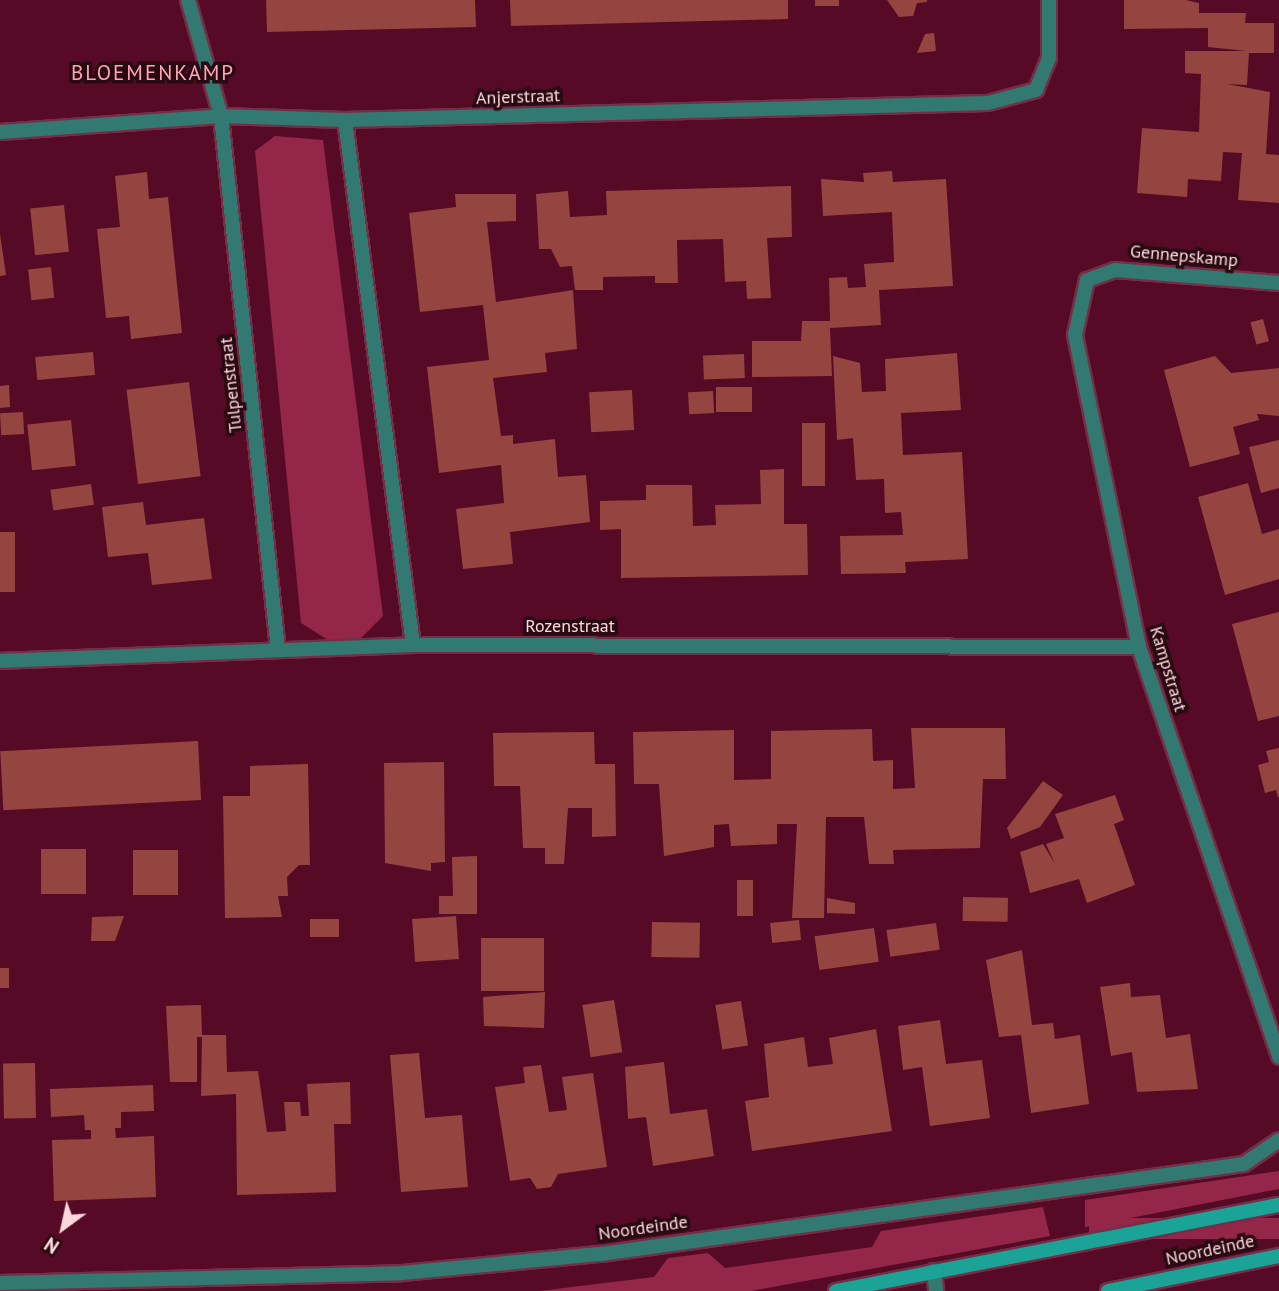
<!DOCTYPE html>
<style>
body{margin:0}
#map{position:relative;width:1279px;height:1291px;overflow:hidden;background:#560a26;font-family:"PT Sans",sans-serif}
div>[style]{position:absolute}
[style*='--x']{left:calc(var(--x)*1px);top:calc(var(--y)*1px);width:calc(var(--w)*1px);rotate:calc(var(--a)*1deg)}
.green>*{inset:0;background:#932649;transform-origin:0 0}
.building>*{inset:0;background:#94453f;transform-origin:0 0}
.roads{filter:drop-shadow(2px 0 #742f47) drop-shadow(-2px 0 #742f47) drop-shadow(0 2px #742f47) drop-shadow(0 -2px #742f47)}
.street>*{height:14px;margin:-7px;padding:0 7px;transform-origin:7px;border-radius:7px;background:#327972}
.secondary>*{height:14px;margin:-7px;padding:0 7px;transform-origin:7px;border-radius:7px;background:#1ba398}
span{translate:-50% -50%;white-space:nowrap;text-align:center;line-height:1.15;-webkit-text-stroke:7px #290912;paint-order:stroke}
.street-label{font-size:18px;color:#fdd7de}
.quarter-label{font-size:21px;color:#ffa5b8;letter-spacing:2px}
.north{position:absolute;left:28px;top:1193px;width:70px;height:70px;-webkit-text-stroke:5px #290912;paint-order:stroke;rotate:213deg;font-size:19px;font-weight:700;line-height:28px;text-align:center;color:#fdd7de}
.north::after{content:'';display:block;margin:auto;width:24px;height:32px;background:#fdd7de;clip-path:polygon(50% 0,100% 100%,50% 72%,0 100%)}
</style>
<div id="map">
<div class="green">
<i style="clip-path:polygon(275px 136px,323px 140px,383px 616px,361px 638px,328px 640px,301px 623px,255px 151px)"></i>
<i style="clip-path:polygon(1279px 1171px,1279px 1189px,1085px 1227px,1085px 1200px)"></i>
<i style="clip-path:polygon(1043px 1207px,1050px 1236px,751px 1291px,539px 1291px,654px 1277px,668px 1258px,708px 1253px,725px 1268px,872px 1247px,881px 1231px)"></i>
<i style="left:1279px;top:1218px;width:21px;height:190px;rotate:90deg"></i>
</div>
<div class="building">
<i style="clip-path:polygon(266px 0,475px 0,476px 27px,267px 32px)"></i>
<i style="clip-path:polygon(510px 0,788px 0,788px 19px,511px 26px)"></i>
<i style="left:815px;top:0;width:24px;height:6px"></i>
<i style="clip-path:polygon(887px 0,927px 0,927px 2px,917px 3px,913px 16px,899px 17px)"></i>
<i style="clip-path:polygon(1124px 0,1186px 0,1199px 3px,1199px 13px,1246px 13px,1245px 23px,1274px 23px,1274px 53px,1249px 53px,1247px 85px,1227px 84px,1270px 92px,1266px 154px,1279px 155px,1279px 203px,1238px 200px,1242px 153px,1223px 152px,1221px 181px,1188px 179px,1187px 197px,1137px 193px,1142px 128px,1199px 132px,1201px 74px,1185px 73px,1185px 51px,1246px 51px,1208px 47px,1208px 28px,1124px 29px)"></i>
<i style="clip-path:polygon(934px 33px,936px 51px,917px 53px,925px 34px)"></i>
<i style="clip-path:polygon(892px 171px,893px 182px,946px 179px,953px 286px,879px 290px,881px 325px,830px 328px,832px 376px,752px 377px,752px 341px,801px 341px,802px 321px,830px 321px,829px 278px,847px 277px,848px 288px,866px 287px,864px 264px,894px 262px,892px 212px,823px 216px,821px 179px,864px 182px,863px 173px)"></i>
<i style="clip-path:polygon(147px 172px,149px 199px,168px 197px,182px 333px,131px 339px,129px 316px,106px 318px,97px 229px,120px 227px,115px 176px)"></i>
<i style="clip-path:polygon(791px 186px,792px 237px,767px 238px,771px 298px,747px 299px,746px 281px,725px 282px,723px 239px,677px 240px,678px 283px,655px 283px,655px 276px,603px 277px,603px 290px,575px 290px,572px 266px,560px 267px,551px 249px,539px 249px,536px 194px,568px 191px,570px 217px,607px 215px,606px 191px)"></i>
<i style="clip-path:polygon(455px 194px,516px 194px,516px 221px,487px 222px,496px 302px,573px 290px,577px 349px,545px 353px,547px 372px,493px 378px,501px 436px,513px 435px,513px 444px,555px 439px,558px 477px,586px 475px,590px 522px,510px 532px,513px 564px,463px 569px,456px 509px,504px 503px,501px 465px,439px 473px,427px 367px,489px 360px,483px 305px,420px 312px,409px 213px,456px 207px)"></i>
<i style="left:64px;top:205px;width:47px;height:34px;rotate:84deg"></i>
<i style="clip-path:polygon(0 234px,6px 275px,0 276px)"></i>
<i style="left:51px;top:267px;width:31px;height:23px;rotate:84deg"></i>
<i style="left:1263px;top:319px;width:23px;height:13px;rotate:75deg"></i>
<i style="left:93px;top:352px;width:23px;height:58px;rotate:85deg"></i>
<i style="clip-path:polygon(957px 353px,961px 410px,901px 413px,903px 455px,962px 452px,968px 559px,905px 562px,906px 573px,841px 574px,840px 536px,903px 535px,901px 512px,885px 513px,884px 479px,856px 480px,853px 438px,837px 440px,833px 356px,860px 363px,862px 392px,886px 391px,885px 359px)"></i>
<i style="left:744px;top:354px;width:24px;height:41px;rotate:88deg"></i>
<i style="clip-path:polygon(1215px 356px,1231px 373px,1279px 368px,1279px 416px,1257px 414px,1259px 420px,1233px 427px,1240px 454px,1190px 467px,1164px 370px)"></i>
<i style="left:189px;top:382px;width:95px;height:63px;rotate:83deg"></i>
<i style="clip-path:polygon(9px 385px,10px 407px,0 408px,0 386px)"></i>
<i style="left:752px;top:387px;width:25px;height:36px;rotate:90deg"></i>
<i style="left:632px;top:390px;width:40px;height:43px;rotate:87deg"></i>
<i style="left:713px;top:391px;width:22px;height:25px;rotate:87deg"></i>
<i style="left:23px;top:412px;width:22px;height:23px;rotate:87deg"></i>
<i style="left:71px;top:420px;width:46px;height:44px;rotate:84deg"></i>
<i style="left:802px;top:423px;width:23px;height:63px"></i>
<i style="clip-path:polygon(1279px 440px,1279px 488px,1261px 493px,1249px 447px)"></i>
<i style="clip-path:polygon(784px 469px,784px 524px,807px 524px,808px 575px,621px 578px,621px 529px,600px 530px,600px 501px,646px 500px,646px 485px,692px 485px,693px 526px,716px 525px,715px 505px,761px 504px,760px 470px)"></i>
<i style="clip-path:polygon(1248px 483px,1262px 534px,1279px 529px,1279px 579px,1225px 595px,1198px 497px)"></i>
<i style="left:91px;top:484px;width:21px;height:41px;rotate:82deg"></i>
<i style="clip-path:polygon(143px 502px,146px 525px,204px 518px,212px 579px,152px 585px,148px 553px,108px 557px,102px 507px)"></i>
<i style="left:0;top:532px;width:15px;height:60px"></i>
<i style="clip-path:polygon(1279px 612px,1279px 716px,1258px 721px,1232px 624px)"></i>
<i style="clip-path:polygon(911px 728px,1005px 728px,1006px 779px,983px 779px,980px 848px,893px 850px,894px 864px,869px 864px,864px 817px,826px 817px,824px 918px,792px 918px,797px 824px,777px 824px,777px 844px,731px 846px,729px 824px,714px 825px,714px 847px,664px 856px,659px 784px,634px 784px,633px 732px,734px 730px,734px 780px,771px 779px,771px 731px,872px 729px,873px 761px,893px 760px,893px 789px,915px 788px)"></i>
<i style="clip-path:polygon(594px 732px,595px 764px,615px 764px,616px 836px,592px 837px,592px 808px,568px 808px,564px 864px,545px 864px,545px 848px,523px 848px,520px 786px,494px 786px,493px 733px)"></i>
<i style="left:198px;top:741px;width:59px;height:198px;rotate:87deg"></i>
<i style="clip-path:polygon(1279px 748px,1279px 797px,1278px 797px,1276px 790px,1265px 793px,1258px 765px,1269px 762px,1266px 751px)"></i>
<i style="clip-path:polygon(444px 762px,445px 862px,431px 863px,431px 871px,385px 863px,384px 763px)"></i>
<i style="clip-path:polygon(308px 764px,310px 865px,299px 865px,287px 877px,288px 896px,278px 896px,282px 917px,225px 918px,223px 796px,250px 796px,250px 766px)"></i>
<i style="clip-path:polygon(1043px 781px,1063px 795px,1040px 827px,1011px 839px,1007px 828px)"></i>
<i style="clip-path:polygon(1115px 795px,1124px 820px,1114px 824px,1135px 885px,1087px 903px,1079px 879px,1030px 893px,1020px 852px,1043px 844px,1055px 864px,1046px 844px,1064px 838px,1055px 814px)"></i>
<i style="left:41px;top:849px;width:45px;height:45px"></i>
<i style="left:133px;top:850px;width:45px;height:45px"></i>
<i style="clip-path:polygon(477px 856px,477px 914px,439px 914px,439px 896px,453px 896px,452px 857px)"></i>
<i style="left:737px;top:880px;width:16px;height:36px"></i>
<i style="left:963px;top:897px;width:45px;height:24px;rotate:1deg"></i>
<i style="clip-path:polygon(827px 898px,855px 903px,855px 914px,827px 913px)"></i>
<i style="clip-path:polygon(124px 916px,115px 941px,91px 941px,92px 917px)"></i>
<i style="left:456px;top:916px;width:43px;height:44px;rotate:86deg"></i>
<i style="left:310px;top:919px;width:29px;height:18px"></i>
<i style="left:799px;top:920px;width:20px;height:29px;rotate:84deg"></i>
<i style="left:652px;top:922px;width:48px;height:35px;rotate:1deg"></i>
<i style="left:936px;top:923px;width:27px;height:50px;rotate:82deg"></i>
<i style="left:874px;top:928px;width:34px;height:60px;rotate:82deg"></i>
<i style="left:481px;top:938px;width:63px;height:53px"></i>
<i style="clip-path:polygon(1022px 950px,1032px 1025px,1053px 1023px,1055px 1039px,1080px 1035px,1089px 1104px,1031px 1113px,1021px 1035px,999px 1037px,986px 960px)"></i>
<i style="left:0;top:968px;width:9px;height:20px"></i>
<i style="clip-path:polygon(1130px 983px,1131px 997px,1160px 995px,1166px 1038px,1190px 1034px,1198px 1089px,1137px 1092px,1132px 1052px,1111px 1056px,1100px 987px)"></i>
<i style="clip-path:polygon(545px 992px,544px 1028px,484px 1026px,483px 997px)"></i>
<i style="left:614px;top:1000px;width:53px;height:32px;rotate:81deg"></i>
<i style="left:741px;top:1001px;width:45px;height:26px;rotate:81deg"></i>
<i style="clip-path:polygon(201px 1005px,202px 1035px,226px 1035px,227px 1072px,258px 1071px,267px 1132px,286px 1131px,284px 1102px,300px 1102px,301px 1116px,309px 1116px,307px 1084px,350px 1082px,351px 1124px,334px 1124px,336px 1192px,237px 1195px,236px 1094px,201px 1096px,202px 1037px,197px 1037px,197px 1082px,170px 1082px,166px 1006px)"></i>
<i style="clip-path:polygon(940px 1020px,946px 1064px,982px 1060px,990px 1118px,930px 1126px,922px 1067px,903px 1070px,898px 1026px)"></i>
<i style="clip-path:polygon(876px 1029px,892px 1131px,752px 1151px,745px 1101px,769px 1097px,764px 1044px,804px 1037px,808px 1067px,833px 1064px,829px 1038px)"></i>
<i style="clip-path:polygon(419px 1053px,425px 1118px,462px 1115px,468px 1187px,401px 1192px,390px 1055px)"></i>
<i style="clip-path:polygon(664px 1062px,670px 1114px,707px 1109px,714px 1156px,653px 1166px,646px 1117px,628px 1119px,625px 1067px)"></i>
<i style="left:35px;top:1063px;width:55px;height:32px;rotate:89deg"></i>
<i style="clip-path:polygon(541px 1065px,549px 1112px,567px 1110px,562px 1077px,593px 1073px,607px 1167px,558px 1174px,551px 1187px,537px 1189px,530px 1178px,510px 1181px,495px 1087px,525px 1083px,523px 1067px)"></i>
<i style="clip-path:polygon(153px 1085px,154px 1111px,121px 1112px,121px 1128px,115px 1128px,116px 1138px,154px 1136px,156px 1197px,54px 1201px,52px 1140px,91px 1139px,91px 1130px,85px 1130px,84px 1115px,51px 1117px,50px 1089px)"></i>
</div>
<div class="roads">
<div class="street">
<i style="--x:188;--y:0;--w:121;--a:74.1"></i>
<i style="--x:221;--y:116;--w:536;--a:83.9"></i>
<i style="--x:345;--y:120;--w:529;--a:82.62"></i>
<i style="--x:0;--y:132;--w:222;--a:-4.1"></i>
<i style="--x:221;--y:116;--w:124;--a:1.8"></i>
<i style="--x:345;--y:120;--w:643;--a:-1.51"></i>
<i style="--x:988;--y:103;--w:50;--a:-15.2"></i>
<i style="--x:1036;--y:90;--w:35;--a:-68"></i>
<i style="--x:1049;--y:57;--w:57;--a:-90"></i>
<i style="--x:1279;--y:283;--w:165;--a:-175.5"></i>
<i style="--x:1115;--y:270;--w:30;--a:160"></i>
<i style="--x:1087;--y:280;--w:56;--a:102.3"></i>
<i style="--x:1075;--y:335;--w:318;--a:78.4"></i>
<i style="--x:1139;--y:647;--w:433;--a:71.1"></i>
<i style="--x:0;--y:661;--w:413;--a:-2.2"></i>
<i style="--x:413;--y:645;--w:726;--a:0.16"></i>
<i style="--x:934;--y:1271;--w:20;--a:84"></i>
<i style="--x:0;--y:1283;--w:402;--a:-1.4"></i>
<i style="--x:402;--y:1273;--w:200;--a:-5.5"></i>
<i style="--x:601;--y:1254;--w:649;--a:-7.97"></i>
<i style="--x:1244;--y:1164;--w:42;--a:-34.4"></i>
</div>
<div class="secondary">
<i style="--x:836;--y:1291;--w:451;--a:-11"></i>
<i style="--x:1108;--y:1291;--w:175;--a:-11.6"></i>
</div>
</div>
<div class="street-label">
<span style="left:518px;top:97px;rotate:-2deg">Anjerstraat</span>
<span style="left:1184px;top:256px;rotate:5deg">Gennepskamp</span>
<span style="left:231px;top:385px;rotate:-96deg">Tulpenstraat</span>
<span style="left:570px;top:626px">Rozenstraat</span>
<span style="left:1168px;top:669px;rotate:73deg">Kampstraat</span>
<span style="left:643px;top:1228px;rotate:-8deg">Noordeinde</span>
<span style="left:1210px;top:1250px;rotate:-12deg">Noordeinde</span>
</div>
<div class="quarter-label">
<span style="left:153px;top:73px">BLOEMENKAMP</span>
</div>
<div class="north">N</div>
</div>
